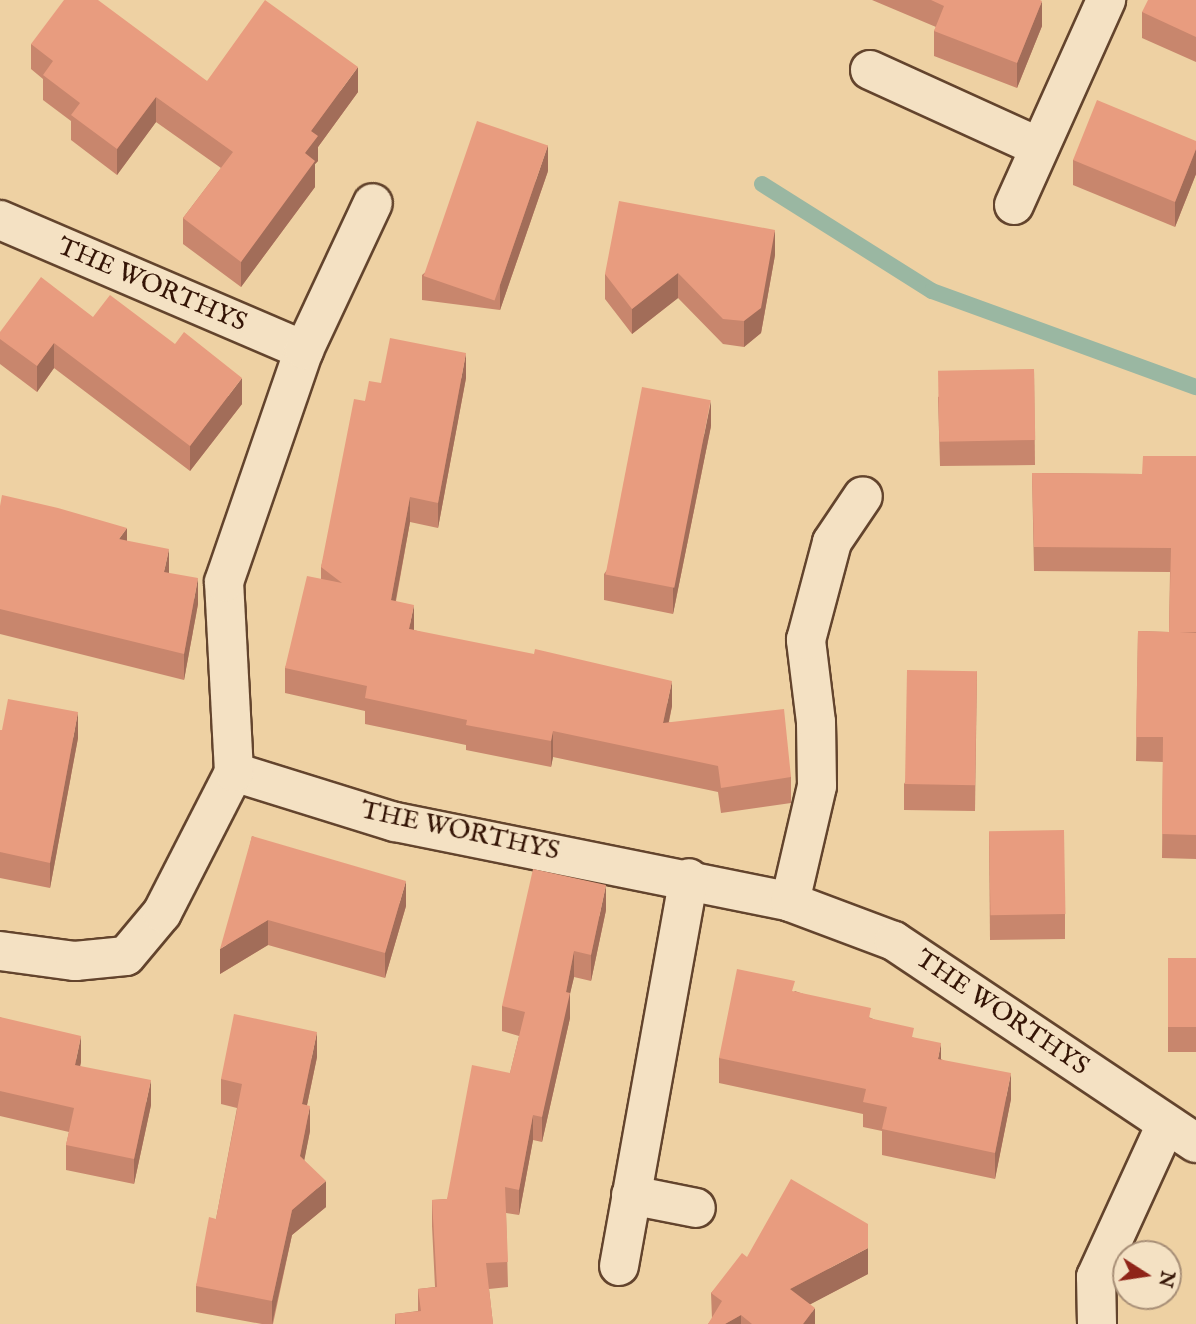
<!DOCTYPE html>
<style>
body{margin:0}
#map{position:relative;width:1196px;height:1324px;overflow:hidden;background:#eed1a3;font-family:"IM FELL English",serif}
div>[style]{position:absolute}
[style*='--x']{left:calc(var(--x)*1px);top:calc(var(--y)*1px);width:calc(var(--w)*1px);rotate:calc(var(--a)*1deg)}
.stream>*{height:16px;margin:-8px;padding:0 8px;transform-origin:8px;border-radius:8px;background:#9ab7a2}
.roads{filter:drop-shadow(2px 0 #63442d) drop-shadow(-2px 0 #63442d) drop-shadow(0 2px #63442d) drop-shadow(0 -2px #63442d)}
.minor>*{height:38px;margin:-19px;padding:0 19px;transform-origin:19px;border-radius:19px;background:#f4e1c3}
.wall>*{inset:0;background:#c8866d;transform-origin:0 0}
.shaded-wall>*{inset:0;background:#a26d59}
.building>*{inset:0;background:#e89c7f;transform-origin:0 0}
span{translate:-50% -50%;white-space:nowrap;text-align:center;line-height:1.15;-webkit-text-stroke:5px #f4e1c3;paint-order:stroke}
.street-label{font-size:26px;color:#351506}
.north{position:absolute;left:1112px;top:1240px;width:70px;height:70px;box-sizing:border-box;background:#f4e1c3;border:2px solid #a88f77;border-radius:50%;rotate:102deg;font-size:19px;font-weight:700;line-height:28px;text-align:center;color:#351506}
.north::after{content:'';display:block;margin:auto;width:24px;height:32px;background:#8f2418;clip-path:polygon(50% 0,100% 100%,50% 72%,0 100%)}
</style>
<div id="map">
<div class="stream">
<i style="--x:762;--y:184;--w:201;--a:32.2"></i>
<i style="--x:932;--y:291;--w:281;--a:20"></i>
</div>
<div class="roads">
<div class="minor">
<i style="--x:870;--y:70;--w:186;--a:24.5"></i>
<i style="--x:1014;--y:205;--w:225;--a:-65.8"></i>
<i style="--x:0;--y:220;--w:331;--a:23.2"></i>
<i style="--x:234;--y:772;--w:169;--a:17.3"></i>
<i style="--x:395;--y:822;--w:403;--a:11.4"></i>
<i style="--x:790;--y:902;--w:111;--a:20.6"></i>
<i style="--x:894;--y:941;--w:363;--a:33.8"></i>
<i style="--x:790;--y:902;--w:119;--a:-76.9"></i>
<i style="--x:817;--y:786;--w:64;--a:-90.9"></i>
<i style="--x:816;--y:722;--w:83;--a:-97"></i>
<i style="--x:806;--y:640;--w:101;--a:-75.1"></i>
<i style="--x:832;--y:542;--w:55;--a:-56"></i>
<i style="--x:0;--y:951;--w:76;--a:7.6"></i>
<i style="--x:75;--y:961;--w:51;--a:-5.6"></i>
<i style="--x:126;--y:956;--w:56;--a:-50.1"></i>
<i style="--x:162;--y:913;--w:158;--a:-62.9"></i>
<i style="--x:234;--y:772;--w:190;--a:-93"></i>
<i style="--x:224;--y:582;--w:245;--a:-71"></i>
<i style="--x:304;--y:350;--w:162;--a:-64.9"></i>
<i style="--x:631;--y:1195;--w:66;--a:11.3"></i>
<i style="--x:619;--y:1266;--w:394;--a:-79.8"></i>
<i style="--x:1097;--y:1324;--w:47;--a:-91.2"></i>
<i style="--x:1096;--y:1277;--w:166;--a:-65.4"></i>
</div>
</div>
<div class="wall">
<i style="clip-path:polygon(872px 0,1040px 0,1042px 26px,1017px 88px,934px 56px,934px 31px,936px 27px)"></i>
<i style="clip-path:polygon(1196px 0,1196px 62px,1142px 38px,1142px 12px)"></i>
<i style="clip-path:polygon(31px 44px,207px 81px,358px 92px,318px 147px,318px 161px,315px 164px,315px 187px,241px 287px,183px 244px,183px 218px,221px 168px,156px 122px,117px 175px,71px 140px,71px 121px,43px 100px,43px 79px,31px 69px)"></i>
<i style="clip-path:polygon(1196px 141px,1196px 174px,1175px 227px,1073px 185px,1073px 160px)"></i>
<i style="clip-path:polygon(548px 171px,500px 310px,422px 300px,422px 275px)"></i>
<i style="clip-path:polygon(775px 255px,761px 333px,744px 347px,723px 344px,678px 298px,632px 334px,605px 299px,605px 274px)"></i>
<i style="clip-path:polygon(93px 317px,242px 404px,190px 471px,54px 368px,37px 392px,0 364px,0 332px)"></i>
<i style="clip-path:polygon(1034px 369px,1035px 465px,940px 466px,938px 397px)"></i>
<i style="clip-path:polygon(466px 378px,438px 528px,410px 522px,396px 601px,414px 630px,672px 706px,669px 722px,791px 777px,791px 803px,721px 813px,718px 792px,553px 757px,551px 767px,466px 750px,466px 745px,365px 724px,365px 711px,285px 693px,285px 668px,321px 579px,321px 567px,365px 401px,381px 383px)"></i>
<i style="clip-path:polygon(711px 426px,673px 614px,604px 600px,604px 574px)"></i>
<i style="clip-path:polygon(1196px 456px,1196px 859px,1162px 858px,1163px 762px,1136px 761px,1138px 631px,1169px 632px,1170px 572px,1034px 571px,1032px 473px,1142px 474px)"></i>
<i style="clip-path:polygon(0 506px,127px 541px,169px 573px,198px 604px,184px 680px,0 634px)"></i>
<i style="clip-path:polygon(977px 671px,975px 811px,904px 810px,904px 784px)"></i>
<i style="clip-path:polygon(0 730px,78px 738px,50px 888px,0 878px)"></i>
<i style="clip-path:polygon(989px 832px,1065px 914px,1065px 939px,990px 940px)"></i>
<i style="clip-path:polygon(252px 836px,406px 906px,385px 978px,268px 945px,220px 974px)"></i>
<i style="clip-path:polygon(606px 910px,591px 981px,574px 977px,570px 993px,570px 1018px,542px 1142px,533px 1140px,519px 1215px,506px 1213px,508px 1287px,489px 1289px,493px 1324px,395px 1324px,395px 1314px,418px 1311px,418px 1289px,435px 1287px,432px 1226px,432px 1200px,447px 1199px,510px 1073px,519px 1036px,502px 1031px,502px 1006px)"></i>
<i style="left:1196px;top:958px;width:94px;height:28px;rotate:90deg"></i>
<i style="clip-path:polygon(795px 991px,871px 1018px,914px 1038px,941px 1059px,1011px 1099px,995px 1179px,882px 1155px,882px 1131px,863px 1127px,863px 1114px,719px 1083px,719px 1058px)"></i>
<i style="clip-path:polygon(0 1017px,81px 1062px,80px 1066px,151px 1105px,134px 1184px,66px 1170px,66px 1145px,69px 1132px,0 1116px)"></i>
<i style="clip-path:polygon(317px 1057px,307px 1105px,310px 1131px,304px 1160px,326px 1207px,292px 1235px,273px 1324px,262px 1324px,196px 1312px,196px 1286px,216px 1219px,237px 1108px,221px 1104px,221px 1079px)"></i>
<i style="clip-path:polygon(747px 1257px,868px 1274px,810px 1304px,815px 1324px,708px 1324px,712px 1319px,711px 1293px)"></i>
</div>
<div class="shaded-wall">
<i style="clip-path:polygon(1042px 1px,1042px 26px,1017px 88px,1017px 63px)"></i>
<i style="clip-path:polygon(358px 67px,358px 92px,318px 147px,318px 161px,315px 164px,315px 187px,241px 287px,241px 262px,305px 153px,311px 131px)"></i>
<i style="clip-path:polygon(156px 97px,156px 122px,117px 175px,117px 149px)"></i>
<i style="clip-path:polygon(548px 145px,548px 171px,500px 310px,500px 285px)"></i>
<i style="clip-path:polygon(1196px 149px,1196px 174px,1175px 227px,1175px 202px)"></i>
<i style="clip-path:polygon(775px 230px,775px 255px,761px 333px,744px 347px,744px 321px)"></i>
<i style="clip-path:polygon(678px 273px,678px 298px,632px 334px,632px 309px)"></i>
<i style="clip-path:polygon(54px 343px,54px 368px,37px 392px,37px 366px)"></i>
<i style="clip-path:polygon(466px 353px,466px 378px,438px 528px,438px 503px)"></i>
<i style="clip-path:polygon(242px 378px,242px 404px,190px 471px,190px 446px)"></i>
<i style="clip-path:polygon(711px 401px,711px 426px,673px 614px,673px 588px)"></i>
<i style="clip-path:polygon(410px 497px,410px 522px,391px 625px,391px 600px)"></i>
<i style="clip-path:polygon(127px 528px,127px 553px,119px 539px)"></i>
<i style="clip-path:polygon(169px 549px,169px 575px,164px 572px)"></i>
<i style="clip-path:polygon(198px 578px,198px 604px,184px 680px,184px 654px)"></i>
<i style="clip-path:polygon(414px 605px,414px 630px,409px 629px)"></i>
<i style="clip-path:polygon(672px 681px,672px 706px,663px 748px,663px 723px)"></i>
<i style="clip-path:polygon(78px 712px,78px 738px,50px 888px,50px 863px)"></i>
<i style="clip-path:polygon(553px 731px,553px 757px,551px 767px,551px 741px)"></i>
<i style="clip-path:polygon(406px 881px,406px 906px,385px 978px,385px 953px)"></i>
<i style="clip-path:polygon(606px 885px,606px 910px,591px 981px,591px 955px)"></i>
<i style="clip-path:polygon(268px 920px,268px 945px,220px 974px,220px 949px)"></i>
<i style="clip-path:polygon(574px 951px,574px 977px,570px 994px,570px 1018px,542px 1142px,542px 1117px)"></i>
<i style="clip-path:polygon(317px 1032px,317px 1057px,302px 1129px,302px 1104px)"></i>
<i style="clip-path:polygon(81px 1036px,81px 1062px,75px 1090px,75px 1065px)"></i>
<i style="clip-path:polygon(941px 1043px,941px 1069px,938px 1059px)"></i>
<i style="clip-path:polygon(1011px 1073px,1011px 1099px,995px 1179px,995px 1153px)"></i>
<i style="clip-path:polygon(151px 1080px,151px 1105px,134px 1184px,134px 1159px)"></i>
<i style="clip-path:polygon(310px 1106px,310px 1131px,300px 1182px,300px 1156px)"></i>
<i style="clip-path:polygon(533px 1115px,533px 1140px,519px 1215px,519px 1190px)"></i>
<i style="clip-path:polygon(326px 1181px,326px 1207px,292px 1235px,272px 1324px,272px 1301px,292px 1210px)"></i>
<i style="clip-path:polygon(868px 1248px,868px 1274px,790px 1315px,790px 1289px)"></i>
<i style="clip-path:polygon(815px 1308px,815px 1324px,803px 1324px)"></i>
<i style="clip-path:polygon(741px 1315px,741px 1324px,725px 1324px)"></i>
</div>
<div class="building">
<i style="clip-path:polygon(64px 0,98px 0,207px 81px,265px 0,358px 67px,311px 131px,318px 136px,305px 153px,315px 161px,241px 262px,183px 218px,233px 152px,156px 97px,117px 149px,71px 115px,80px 103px,43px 75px,53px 61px,31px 44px)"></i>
<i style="clip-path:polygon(931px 0,1040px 0,1042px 1px,1017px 63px,934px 31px,944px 6px)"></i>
<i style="clip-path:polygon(1148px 0,1196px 0,1196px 37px,1142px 12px)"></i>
<i style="clip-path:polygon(1097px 100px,1196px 141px,1196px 149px,1175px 202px,1073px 160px)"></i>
<i style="left:477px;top:121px;width:75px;height:164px;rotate:19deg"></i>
<i style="clip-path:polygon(619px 201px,775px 230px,761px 308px,744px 321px,723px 319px,678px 273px,632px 309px,605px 274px)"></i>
<i style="clip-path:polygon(41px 277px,93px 317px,110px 295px,175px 344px,184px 332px,242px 378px,190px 446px,54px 343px,37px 366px,0 339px,0 332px)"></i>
<i style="clip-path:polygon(390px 338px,466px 353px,438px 503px,410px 497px,391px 600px,414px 605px,409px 629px,534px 654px,535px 649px,672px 681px,663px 723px,784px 709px,791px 777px,721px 788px,718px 766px,553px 731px,551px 741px,466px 725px,467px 720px,365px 698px,367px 686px,285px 668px,307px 576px,342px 583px,321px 567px,354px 399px,365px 401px,369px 381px,381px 383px)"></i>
<i style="left:1034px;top:369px;width:71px;height:96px;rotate:89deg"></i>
<i style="left:642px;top:387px;width:70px;height:191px;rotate:11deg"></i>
<i style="clip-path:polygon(1143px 456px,1196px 456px,1196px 632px,1179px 632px,1196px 633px,1196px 835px,1162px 834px,1163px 737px,1136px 737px,1138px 631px,1169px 632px,1171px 548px,1034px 547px,1032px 473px,1142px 474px)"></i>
<i style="clip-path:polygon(2px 495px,58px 508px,127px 528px,119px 539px,169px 549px,164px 572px,198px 578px,184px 654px,0 609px,0 506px)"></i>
<i style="left:907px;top:670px;width:70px;height:114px;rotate:1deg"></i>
<i style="clip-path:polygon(8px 699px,78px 712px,50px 863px,0 852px,0 730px,2px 730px)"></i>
<i style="left:1064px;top:830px;width:84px;height:75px;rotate:89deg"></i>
<i style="clip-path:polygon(252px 836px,406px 881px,385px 953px,268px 920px,220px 949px)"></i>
<i style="clip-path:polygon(533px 869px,606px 885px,591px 955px,574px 951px,566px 992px,570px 993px,542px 1117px,533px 1115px,519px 1190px,505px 1187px,508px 1262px,486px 1263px,493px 1324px,396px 1324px,395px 1314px,421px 1311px,418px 1289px,437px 1287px,432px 1200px,447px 1199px,472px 1065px,510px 1073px,525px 1012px,502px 1006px)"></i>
<i style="left:1196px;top:958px;width:69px;height:28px;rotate:90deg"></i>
<i style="clip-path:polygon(737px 969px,795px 981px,792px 991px,871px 1008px,869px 1018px,914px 1028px,912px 1037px,941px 1043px,938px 1059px,1011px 1073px,995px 1153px,882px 1129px,887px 1107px,863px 1102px,866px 1089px,719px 1058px)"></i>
<i style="clip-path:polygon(234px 1014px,317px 1032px,302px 1104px,310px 1106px,300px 1156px,326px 1181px,292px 1210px,272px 1301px,196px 1286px,209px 1217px,216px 1219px,242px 1084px,221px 1079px)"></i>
<i style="clip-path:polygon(0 1017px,81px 1036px,75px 1065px,151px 1080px,134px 1159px,66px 1145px,74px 1108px,0 1091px)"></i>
<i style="clip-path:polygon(791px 1179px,868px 1224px,868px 1248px,790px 1289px,815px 1308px,803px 1324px,752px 1324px,741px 1315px,725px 1324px,708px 1324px,722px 1301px,711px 1293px,742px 1253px,747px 1257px)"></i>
</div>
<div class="street-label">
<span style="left:152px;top:285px;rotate:23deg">THE WORTHYS</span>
<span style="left:460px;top:831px;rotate:12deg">THE WORTHYS</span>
<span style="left:1002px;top:1013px;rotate:34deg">THE WORTHYS</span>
</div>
<div class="north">N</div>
</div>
